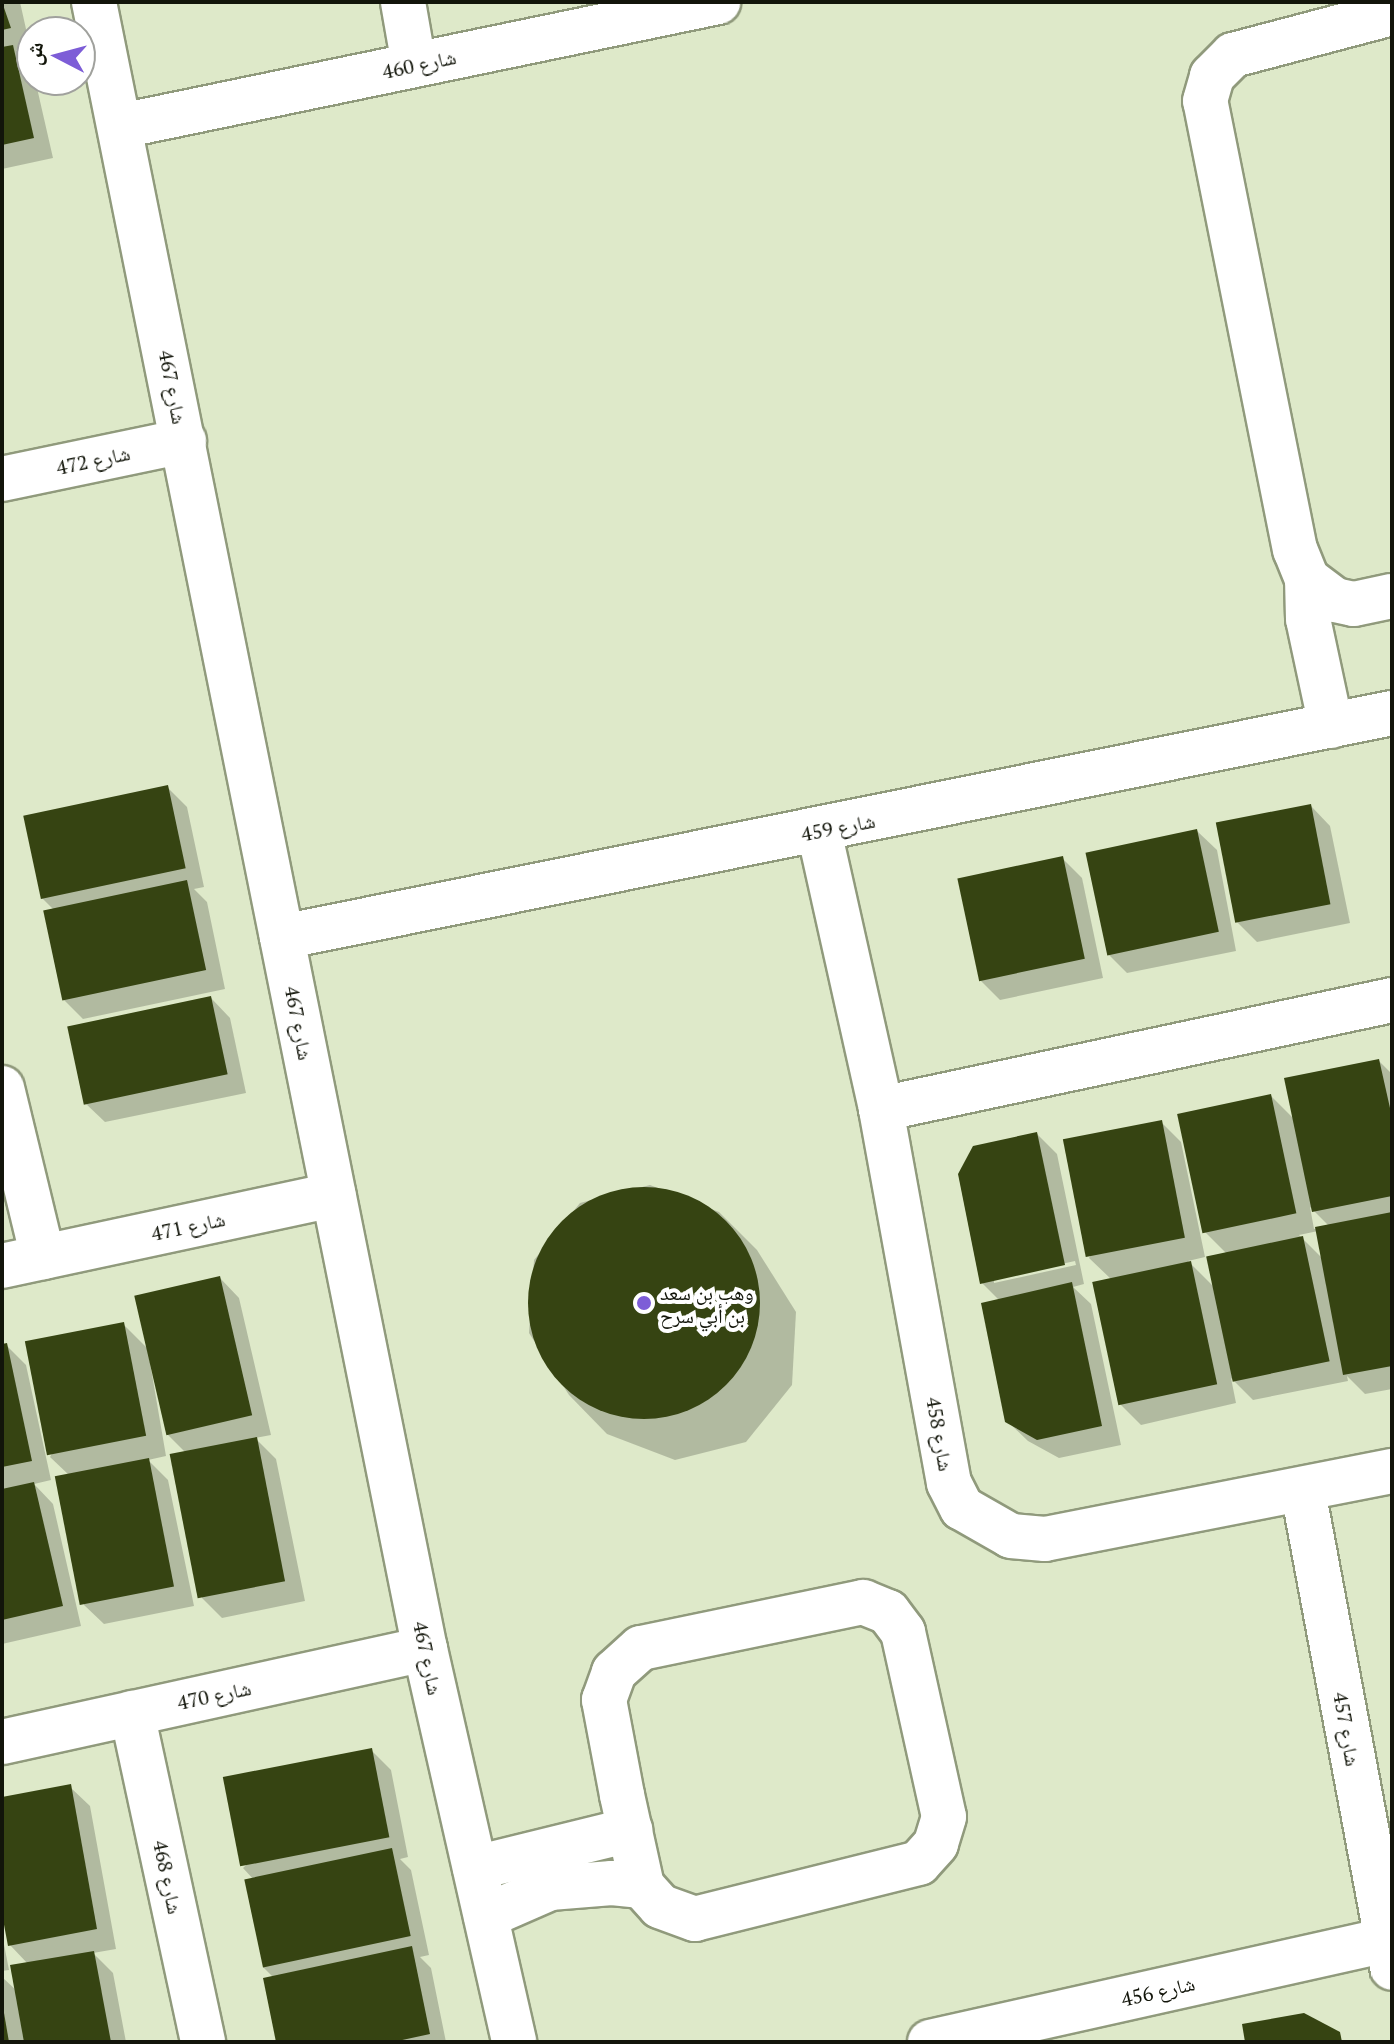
<!DOCTYPE html>
<meta charset="utf-8">
<style>
body{margin:0}
#map{position:relative;width:1394px;height:2044px;overflow:hidden;background:#dee9c9;font-family:"PT Serif","Noto Naskh Arabic",serif}
div>[style]{position:absolute}
[style*='--x']{left:calc(var(--x)*1px);top:calc(var(--y)*1px);width:calc(var(--w)*1px);rotate:calc(var(--a)*1deg)}
.shadow>*{inset:0;background:#0003}
.building>*{inset:0;background:#364412;transform-origin:0 0}
.round{border-radius:50%}
.roads{filter:drop-shadow(2px 0 #909a7c) drop-shadow(-2px 0 #909a7c) drop-shadow(0 2px #909a7c) drop-shadow(0 -2px #909a7c)}
.minor>*{height:44px;margin:-22px;padding:0 22px;transform-origin:22px;border-radius:22px;background:#fff}
.dots>*{width:22px;height:22px;translate:-50% -50%;box-sizing:border-box;border:4px solid #fff;border-radius:50%}
span{translate:-50% -50%;white-space:nowrap;text-align:center;line-height:1.15;-webkit-text-stroke:8px #fff;paint-order:stroke}
.street-label{font-size:20px;color:#12150a}
.poi-label{font-size:20px;color:#12150a}
.left{translate:0 -50%;text-align:left}
.frame{position:absolute;inset:0;border:4px solid #12150a;pointer-events:none}
.north{position:absolute;left:16px;top:16px;width:80px;height:80px;box-sizing:border-box;background:#fff;border:2px solid #a0a19d;border-radius:50%;rotate:276deg;font-size:22px;font-weight:700;line-height:32px;text-align:center;color:#12150a}
.north::after{content:'';display:block;margin:auto;width:28px;height:36px;background:#7d5dd7;clip-path:polygon(50% 0,100% 100%,50% 72%,0 100%)}
</style>
<div id="map">
<div class="shadow">
<i style="clip-path:polygon(2px 2px,20px 2px,30px 47px,16px 50px,32px 66px,53px 158px,2px 169px)"></i>
<i style="clip-path:polygon(167px 787px,187px 807px,204px 887px,194px 889px,207px 902px,225px 989px,83px 1019px,63px 999px,55px 911px,42px 898px)"></i>
<i style="clip-path:polygon(1311px 806px,1330px 826px,1350px 923px,1257px 942px,1237px 922px)"></i>
<i style="clip-path:polygon(1197px 831px,1217px 850px,1236px 951px,1127px 973px,1107px 953px)"></i>
<i style="clip-path:polygon(1062px 858px,1082px 878px,1103px 978px,1000px 1000px,980px 980px)"></i>
<i style="clip-path:polygon(211px 998px,230px 1018px,246px 1093px,105px 1122px,85px 1103px)"></i>
<i style="clip-path:polygon(evenodd,1379px 1061px,1392px 1074px,1392px 1389px,1365px 1394px,1347px 1376px,1348px 1381px,1253px 1400px,1231px 1378px,1236px 1403px,1141px 1425px,1121px 1405px,1112px 1280px,1089px 1258px,1161px 1122px,1181px 1142px,1205px 1257px,1188px 1261px,1214px 1287px,1227px 1254px,1205px 1232px,1271px 1096px,1295px 1120px,1379px 1061px,1310px 1207px,1329px 1226px,1314px 1229px,1310px 1207px,1379px 1061px,1318px 1231px,1324px 1260px,1299px 1235px,1318px 1231px)"></i>
<i style="clip-path:polygon(evenodd,1037px 1134px,1057px 1154px,1084px 1284px,1073px 1287px,1091px 1304px,1121px 1445px,1059px 1458px,1028px 1441px,1007px 1421px,1000px 1301px,982px 1283px,1037px 1134px,1075px 1261px,1076px 1265px,994px 1283px,994px 1279px,1075px 1261px)"></i>
<i style="clip-path:polygon(650px 1185px,719px 1212px,757px 1250px,796px 1312px,792px 1385px,746px 1442px,675px 1460px,607px 1434px,569px 1395px,529px 1333px,534px 1260px,580px 1203px)"></i>
<i style="clip-path:polygon(220px 1278px,239px 1298px,271px 1435px,255px 1438px,276px 1459px,305px 1601px,222px 1618px,202px 1598px,187px 1454px,167px 1434px,148px 1351px,166px 1456px,148px 1460px,168px 1480px,194px 1606px,104px 1624px,84px 1605px,70px 1476px,50px 1457px,123px 1324px,148px 1349px)"></i>
<i style="clip-path:polygon(6px 1345px,26px 1365px,51px 1480px,34px 1484px,53px 1504px,81px 1626px,2px 1644px,2px 1346px)"></i>
<i style="clip-path:polygon(371px 1750px,391px 1770px,408px 1857px,400px 1859px,411px 1870px,429px 1955px,420px 1957px,431px 1968px,446px 2042px,278px 2042px,274px 1978px,263px 1967px,254px 1880px,243px 1868px)"></i>
<i style="clip-path:polygon(70px 1787px,90px 1806px,116px 1949px,93px 1953px,113px 1973px,126px 2042px,2px 2042px,2px 1977px,17px 1991px,28px 1964px,10px 1945px,2px 1903px,2px 1799px)"></i>
<i style="clip-path:polygon(2px 1934px,9px 1970px,2px 1971px)"></i>
</div>
<div class="building">
<i style="clip-path:polygon(2px 2px,11px 28px,2px 30px)"></i>
<i style="clip-path:polygon(13px 45px,34px 138px,2px 145px,2px 47px)"></i>
<i style="left:168px;top:785px;width:85px;height:148px;rotate:78deg"></i>
<i style="left:1311px;top:804px;width:102px;height:97px;rotate:79deg"></i>
<i style="left:1197px;top:829px;width:105px;height:114px;rotate:78deg"></i>
<i style="left:1063px;top:856px;width:105px;height:108px;rotate:78deg"></i>
<i style="left:187px;top:880px;width:92px;height:147px;rotate:78deg"></i>
<i style="left:211px;top:996px;width:80px;height:147px;rotate:78deg"></i>
<i style="clip-path:polygon(1379px 1059px,1392px 1117px,1392px 1196px,1312px 1212px,1284px 1078px)"></i>
<i style="left:1271px;top:1094px;width:122px;height:96px;rotate:78deg"></i>
<i style="left:1162px;top:1120px;width:120px;height:101px;rotate:79deg"></i>
<i style="clip-path:polygon(1037px 1132px,1065px 1265px,980px 1284px,958px 1174px,973px 1146px)"></i>
<i class="round" style="left:528px;top:1187px;width:232px;height:232px"></i>
<i style="clip-path:polygon(1392px 1212px,1392px 1366px,1343px 1375px,1315px 1227px)"></i>
<i style="left:1303px;top:1236px;width:128px;height:99px;rotate:78deg"></i>
<i style="left:1191px;top:1261px;width:126px;height:101px;rotate:78deg"></i>
<i style="left:220px;top:1276px;width:143px;height:88px;rotate:77deg"></i>
<i style="clip-path:polygon(1072px 1282px,1102px 1426px,1037px 1440px,1005px 1422px,981px 1303px)"></i>
<i style="left:124px;top:1322px;width:116px;height:101px;rotate:79deg"></i>
<i style="clip-path:polygon(7px 1343px,32px 1461px,2px 1467px,2px 1344px)"></i>
<i style="left:257px;top:1437px;width:147px;height:89px;rotate:79deg"></i>
<i style="left:149px;top:1458px;width:131px;height:96px;rotate:79deg"></i>
<i style="clip-path:polygon(34px 1482px,63px 1606px,2px 1620px,2px 1489px)"></i>
<i style="left:372px;top:1748px;width:91px;height:152px;rotate:79deg"></i>
<i style="clip-path:polygon(71px 1784px,97px 1929px,8px 1946px,2px 1914px,2px 1797px)"></i>
<i style="left:392px;top:1848px;width:90px;height:151px;rotate:78deg"></i>
<i style="clip-path:polygon(412px 1946px,430px 2034px,393px 2042px,276px 2042px,263px 1978px)"></i>
<i style="clip-path:polygon(94px 1951px,111px 2042px,24px 2042px,10px 1965px)"></i>
<i style="clip-path:polygon(2px 2013px,4px 2013px,9px 2042px,2px 2042px)"></i>
<i style="clip-path:polygon(1304px 2013px,1340px 2032px,1342px 2042px,1245px 2042px,1242px 2024px)"></i>
</div>
<div class="roads">
<div class="minor">
<i style="--x:94;--y:2;--w:1680;--a:78.64"></i>
<i style="--x:425;--y:1649;--w:403;--a:77.2"></i>
<i style="--x:403;--y:2;--w:64;--a:80.1"></i>
<i style="--x:121;--y:126;--w:610;--a:-11.73"></i>
<i style="--x:2;--y:479;--w:186;--a:-11.8"></i>
<i style="--x:1307;--y:579;--w:35;--a:37"></i>
<i style="--x:1335;--y:600;--w:19;--a:12"></i>
<i style="--x:1354;--y:604;--w:39;--a:-12"></i>
<i style="--x:1331;--y:726;--w:109;--a:-102.1"></i>
<i style="--x:1308;--y:619;--w:40;--a:-91.4"></i>
<i style="--x:1307;--y:579;--w:31;--a:-112"></i>
<i style="--x:1295;--y:550;--w:458;--a:-101.3"></i>
<i style="--x:1205;--y:101;--w:26;--a:-74"></i>
<i style="--x:1212;--y:76;--w:30;--a:-45"></i>
<i style="--x:1233;--y:55;--w:164;--a:-14.8"></i>
<i style="--x:819;--y:831;--w:285;--a:77.4"></i>
<i style="--x:881;--y:1109;--w:380;--a:79.7"></i>
<i style="--x:949;--y:1483;--w:28;--a:63"></i>
<i style="--x:962;--y:1508;--w:56;--a:29.7"></i>
<i style="--x:1011;--y:1536;--w:34;--a:5"></i>
<i style="--x:1045;--y:1539;--w:354;--a:-11.1"></i>
<i style="--x:282;--y:937;--w:1132;--a:-11.41"></i>
<i style="--x:2;--y:1088;--w:174;--a:76.4"></i>
<i style="--x:881;--y:1109;--w:522;--a:-12.04"></i>
<i style="--x:2;--y:1266;--w:339;--a:-12.1"></i>
<i style="--x:1303;--y:1491;--w:485;--a:79.4"></i>
<i style="--x:863;--y:1602;--w:27;--a:22"></i>
<i style="--x:888;--y:1612;--w:25;--a:53"></i>
<i style="--x:903;--y:1632;--w:189;--a:77.5"></i>
<i style="--x:944;--y:1817;--w:28;--a:107"></i>
<i style="--x:936;--y:1844;--w:25;--a:132"></i>
<i style="--x:919;--y:1863;--w:231;--a:166"></i>
<i style="--x:695;--y:1919;--w:37;--a:-160"></i>
<i style="--x:660;--y:1906;--w:27;--a:-132"></i>
<i style="--x:642;--y:1886;--w:93;--a:-102.4"></i>
<i style="--x:622;--y:1795;--w:97;--a:-100.7"></i>
<i style="--x:604;--y:1700;--w:30;--a:-70"></i>
<i style="--x:614;--y:1672;--w:36;--a:-42"></i>
<i style="--x:641;--y:1648;--w:227;--a:-11.7"></i>
<i style="--x:132;--y:1713;--w:337;--a:77.8"></i>
<i style="--x:2;--y:1742;--w:433;--a:-12.4"></i>
<i style="--x:475;--y:1868;--w:160;--a:-13.8"></i>
<i style="--x:486;--y:1916;--w:70;--a:-23.6"></i>
<i style="--x:550;--y:1888;--w:62;--a:-4.6"></i>
<i style="--x:612;--y:1883;--w:30;--a:6"></i>
<i style="--x:930;--y:2042;--w:467;--a:-12.6"></i>
</div>
</div>
<div class="dots">
<i style="left:644px;top:1303px;background:#7d5dd7"></i>
</div>
<div class="street-label">
<span style="left:419px;top:64px;rotate:-12deg">شارع 460</span>
<span style="left:173px;top:387px;rotate:79deg">شارع 467</span>
<span style="left:93px;top:460px;rotate:-12deg">شارع 472</span>
<span style="left:838px;top:827px;rotate:-11deg">شارع 459</span>
<span style="left:299px;top:1023px;rotate:79deg">شارع 467</span>
<span style="left:188px;top:1226px;rotate:-12deg">شارع 471</span>
<span style="left:940px;top:1434px;rotate:80deg">شارع 458</span>
<span style="left:428px;top:1658px;rotate:78deg">شارع 467</span>
<span style="left:214px;top:1695px;rotate:-12deg">شارع 470</span>
<span style="left:1347px;top:1729px;rotate:80deg">شارع 457</span>
<span style="left:168px;top:1877px;rotate:78deg">شارع 468</span>
<span style="left:1158px;top:1991px;rotate:-13deg">شارع 456</span>
</div>
<div class="poi-label">
<span class="left" style="left:660px;top:1304px">وهب بن سعد<br>بن أبي سرح</span>
</div>
<div class="frame"></div>
<div class="north">ش</div>
</div>
